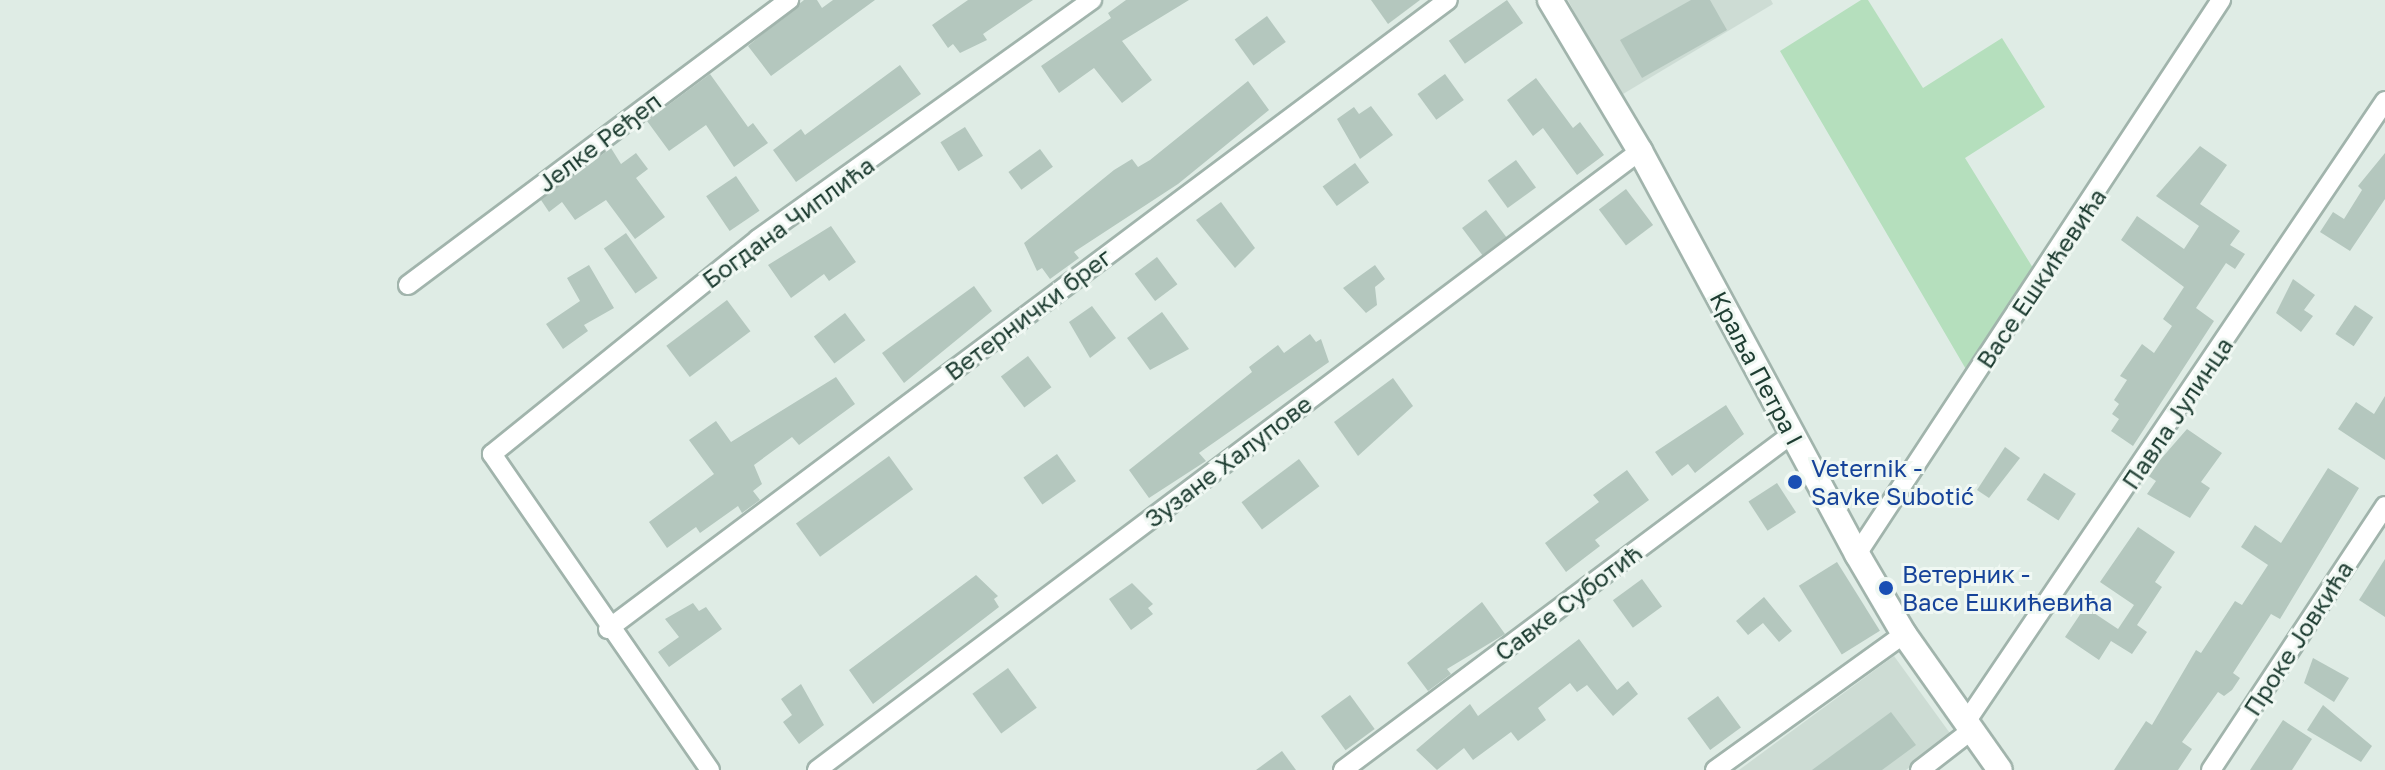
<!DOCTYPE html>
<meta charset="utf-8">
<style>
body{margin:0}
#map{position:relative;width:2385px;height:770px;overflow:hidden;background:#dfece5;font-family:"Golos Text",sans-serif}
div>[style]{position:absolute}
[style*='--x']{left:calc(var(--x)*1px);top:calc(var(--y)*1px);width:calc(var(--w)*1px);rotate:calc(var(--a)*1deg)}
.built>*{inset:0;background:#cddcd4}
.green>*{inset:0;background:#b5dfbd}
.building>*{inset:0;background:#b4c7be;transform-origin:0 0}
.roads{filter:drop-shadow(2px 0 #a1b4ac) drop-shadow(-2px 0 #a1b4ac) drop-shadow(0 2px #a1b4ac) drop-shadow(0 -2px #a1b4ac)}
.street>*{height:18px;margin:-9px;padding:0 9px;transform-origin:9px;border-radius:9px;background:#fff}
.secondary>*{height:24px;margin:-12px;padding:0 12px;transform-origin:12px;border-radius:12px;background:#fff}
.dots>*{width:22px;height:22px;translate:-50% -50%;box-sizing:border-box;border:4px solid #f0f8f3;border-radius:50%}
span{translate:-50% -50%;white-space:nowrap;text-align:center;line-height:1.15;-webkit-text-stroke:6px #f0f8f3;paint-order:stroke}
.street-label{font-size:24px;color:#1e3d32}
.transit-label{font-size:24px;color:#164399}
.left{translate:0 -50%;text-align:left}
</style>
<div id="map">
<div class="built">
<i style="clip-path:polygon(1568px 0,1771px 0,1773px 4px,1618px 97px)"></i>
<i style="clip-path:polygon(1894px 656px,1952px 736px,1906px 770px,1739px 770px)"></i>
</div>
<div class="green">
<i style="clip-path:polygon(1861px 0,1868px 0,1923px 88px,2002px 38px,2045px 107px,1965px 158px,2033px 268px,1967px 371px,1780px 51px)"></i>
</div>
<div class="building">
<i style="clip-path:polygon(804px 0,817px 0,822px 8px,833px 0,875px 0,771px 76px,748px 46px)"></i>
<i style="clip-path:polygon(968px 0,1033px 0,983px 34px,987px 40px,960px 53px,953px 44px,948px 48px,932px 25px)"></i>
<i style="clip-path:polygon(1126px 0,1189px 0,1122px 41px,1152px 80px,1122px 103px,1094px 68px,1059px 93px,1041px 66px,1111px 18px,1108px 13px)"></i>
<i style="clip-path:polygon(1371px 0,1420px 0,1388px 24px)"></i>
<i style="left:1507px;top:0;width:28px;height:71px;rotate:55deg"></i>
<i style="clip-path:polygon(1691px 0,1710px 0,1727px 30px,1642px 78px,1620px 40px)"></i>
<i style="left:1267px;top:16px;width:32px;height:40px;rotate:54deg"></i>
<i style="clip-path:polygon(900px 65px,921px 94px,796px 182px,773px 150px,801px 129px,805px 135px)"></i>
<i style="clip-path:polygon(710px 74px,748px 127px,753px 123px,768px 143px,734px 167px,706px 125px,669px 151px,647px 121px)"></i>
<i style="left:1445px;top:74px;width:32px;height:34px;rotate:54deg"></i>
<i style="clip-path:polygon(1536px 78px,1573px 128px,1580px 122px,1604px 155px,1577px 175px,1543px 128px,1533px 136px,1507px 100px)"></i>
<i style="clip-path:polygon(1248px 81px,1269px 110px,1178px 184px,1074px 252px,1079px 258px,1050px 279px,1042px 268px,1037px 271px,1024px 243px,1114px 170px,1132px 159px,1138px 167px,1150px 160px)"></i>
<i style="clip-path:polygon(1371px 106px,1393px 135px,1360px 159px,1337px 119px,1354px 107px,1359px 114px)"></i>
<i style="left:965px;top:127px;width:34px;height:29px;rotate:58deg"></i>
<i style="clip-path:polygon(2200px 146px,2227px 165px,2200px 204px,2240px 231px,2230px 245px,2245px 254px,2235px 269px,2226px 263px,2196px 308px,2214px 321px,2133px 446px,2111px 431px,2119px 419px,2112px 414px,2119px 404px,2114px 400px,2127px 380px,2120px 376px,2142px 344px,2154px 353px,2172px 326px,2163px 319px,2184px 287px,2121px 240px,2137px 216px,2184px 249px,2199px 226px,2156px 196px)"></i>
<i style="clip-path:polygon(611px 148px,621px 164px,636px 153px,648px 169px,636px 178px,665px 217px,635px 239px,606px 200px,575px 220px,562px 202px,549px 212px,541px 200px)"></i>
<i style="left:1040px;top:149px;width:22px;height:39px;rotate:54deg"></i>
<i style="clip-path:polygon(2385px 153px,2385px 199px,2350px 251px,2320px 232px,2333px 212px,2344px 219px,2362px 190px,2358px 186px)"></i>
<i style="left:1516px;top:160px;width:34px;height:35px;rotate:54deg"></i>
<i style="left:1355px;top:163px;width:24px;height:40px;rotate:54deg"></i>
<i style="left:736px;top:176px;width:42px;height:36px;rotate:56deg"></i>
<i style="left:1626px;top:189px;width:45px;height:34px;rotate:53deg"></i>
<i style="clip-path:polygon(1221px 202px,1255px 248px,1235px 268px,1196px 220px)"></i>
<i style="left:1486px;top:210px;width:34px;height:30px;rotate:53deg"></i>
<i style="clip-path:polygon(831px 226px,856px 262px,829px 281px,824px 274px,791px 298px,768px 265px)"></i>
<i style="left:626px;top:233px;width:55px;height:27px;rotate:55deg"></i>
<i style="left:1157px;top:257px;width:34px;height:28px;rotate:53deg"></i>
<i style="clip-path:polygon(589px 265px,614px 308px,584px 325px,588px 331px,563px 349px,546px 324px,580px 301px,567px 278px)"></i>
<i style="clip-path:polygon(1375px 265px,1385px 279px,1375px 287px,1377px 305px,1366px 313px,1343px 288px)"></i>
<i style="clip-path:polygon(2293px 279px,2315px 295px,2304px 310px,2313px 316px,2301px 332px,2276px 313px)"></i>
<i style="clip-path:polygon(974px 286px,992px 311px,904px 383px,882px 353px)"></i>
<i style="left:727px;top:300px;width:39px;height:76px;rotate:53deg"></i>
<i style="left:2355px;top:305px;width:22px;height:35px;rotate:34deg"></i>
<i style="clip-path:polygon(1092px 306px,1116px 338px,1090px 358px,1069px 322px)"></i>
<i style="clip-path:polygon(1162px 312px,1189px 349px,1150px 370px,1127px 338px)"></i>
<i style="left:845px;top:313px;width:34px;height:39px;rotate:53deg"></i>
<i style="clip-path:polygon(1310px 334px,1316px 342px,1321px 339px,1329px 362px,1199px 453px,1206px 461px,1149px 498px,1129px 470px,1252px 372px,1249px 367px,1278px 345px,1284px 353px)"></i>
<i style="left:1028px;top:356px;width:39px;height:34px;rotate:53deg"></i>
<i style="clip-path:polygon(836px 377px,855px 404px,799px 445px,792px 437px,754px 465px,762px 484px,753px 491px,760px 500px,742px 513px,738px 506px,700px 533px,696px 527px,667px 548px,649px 522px,714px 474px,689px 440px,716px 421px,731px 442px)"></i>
<i style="clip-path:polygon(1393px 378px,1413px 406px,1358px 456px,1334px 422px)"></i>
<i style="clip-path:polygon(2385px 396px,2385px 460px,2338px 429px,2356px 402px,2374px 414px)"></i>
<i style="clip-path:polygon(1726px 405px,1744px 434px,1695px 473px,1688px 464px,1672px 476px,1655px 452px)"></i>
<i style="clip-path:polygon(2187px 429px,2222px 453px,2201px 482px,2210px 488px,2190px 518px,2147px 494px,2156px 481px,2147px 475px)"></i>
<i style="clip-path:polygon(2005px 447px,2020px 458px,1989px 498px,1977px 490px)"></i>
<i style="left:1057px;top:454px;width:33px;height:41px;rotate:55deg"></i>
<i style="left:889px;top:456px;width:41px;height:115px;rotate:54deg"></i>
<i style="left:1299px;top:459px;width:34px;height:72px;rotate:53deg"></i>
<i style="clip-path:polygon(2328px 468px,2359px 488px,2280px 619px,2271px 614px,2233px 673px,2240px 678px,2232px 690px,2224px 696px,2218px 692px,2182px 742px,2192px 749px,2178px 770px,2114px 770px,2146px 721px,2152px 725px,2196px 650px,2201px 653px,2235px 601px,2242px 605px,2268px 565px,2241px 547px,2255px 525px,2281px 543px)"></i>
<i style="clip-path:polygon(1627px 470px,1649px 500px,1595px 540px,1600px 546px,1566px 572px,1545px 543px,1599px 502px,1593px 495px)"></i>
<i style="left:2044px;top:473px;width:38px;height:32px;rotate:33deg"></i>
<i style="left:1777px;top:483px;width:35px;height:34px;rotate:57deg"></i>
<i style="clip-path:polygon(2138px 527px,2175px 552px,2155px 582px,2162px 587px,2137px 625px,2147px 632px,2132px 654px,2111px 641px,2099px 660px,2065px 637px,2085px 607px,2118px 629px,2134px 605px,2100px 582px)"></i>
<i style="clip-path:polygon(2385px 559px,2385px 617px,2359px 600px)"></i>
<i style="left:1837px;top:562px;width:81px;height:45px;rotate:58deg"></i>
<i style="clip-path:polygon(976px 575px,998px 596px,994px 599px,999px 607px,873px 704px,849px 670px)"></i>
<i style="left:1642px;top:579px;width:34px;height:36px;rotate:54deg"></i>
<i style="clip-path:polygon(1132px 583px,1153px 604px,1148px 608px,1153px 614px,1131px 630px,1109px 599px)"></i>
<i style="clip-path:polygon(1764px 597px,1792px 631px,1779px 642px,1763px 623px,1748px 635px,1736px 621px)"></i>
<i style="clip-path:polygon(1482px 602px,1505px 634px,1447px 669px,1451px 674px,1428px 691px,1407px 663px)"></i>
<i style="clip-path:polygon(693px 603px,699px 611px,706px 607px,722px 629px,669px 667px,658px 652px,679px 637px,665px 619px)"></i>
<i style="clip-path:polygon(1579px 639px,1617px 690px,1628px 681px,1638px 694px,1613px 716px,1587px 685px,1577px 692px,1570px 683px,1538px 708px,1546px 720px,1518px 741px,1511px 732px,1473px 760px,1464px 748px,1437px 770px,1416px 750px,1470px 704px,1478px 716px)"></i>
<i style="clip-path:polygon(2313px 658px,2349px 678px,2334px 702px,2304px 683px)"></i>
<i style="left:1008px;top:668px;width:49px;height:44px;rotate:54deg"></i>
<i style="clip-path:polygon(801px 684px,824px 725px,799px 744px,783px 722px,792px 715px,781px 699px)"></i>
<i style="left:1350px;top:695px;width:42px;height:36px;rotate:54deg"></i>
<i style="left:1718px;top:696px;width:39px;height:38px;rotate:54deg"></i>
<i style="clip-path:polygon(2323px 705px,2372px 746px,2361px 762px,2307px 730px)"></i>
<i style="clip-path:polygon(1891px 712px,1916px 745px,1882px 770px,1812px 770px)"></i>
<i style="clip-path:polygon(2283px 720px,2312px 739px,2292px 770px,2250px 770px)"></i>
<i style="clip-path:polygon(1282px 751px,1296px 770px,1256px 770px)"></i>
</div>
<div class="roads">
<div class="street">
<i style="--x:408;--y:285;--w:476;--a:-36.8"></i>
<i style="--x:1857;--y:554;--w:663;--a:-56.69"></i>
<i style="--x:608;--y:629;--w:1049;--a:-36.83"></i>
<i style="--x:1966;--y:722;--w:749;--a:-55.99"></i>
<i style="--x:710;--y:770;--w:384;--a:-124.6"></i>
<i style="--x:492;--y:454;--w:342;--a:-38.9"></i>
<i style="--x:758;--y:239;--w:411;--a:-35.6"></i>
<i style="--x:817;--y:770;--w:1030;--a:-36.95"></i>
<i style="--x:1343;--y:770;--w:561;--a:-36.81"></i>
<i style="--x:1715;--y:770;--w:233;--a:-35.7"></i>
<i style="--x:1920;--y:770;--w:66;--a:-37.6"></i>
<i style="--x:2211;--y:770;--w:316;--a:-56.6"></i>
</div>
<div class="secondary">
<i style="--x:1550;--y:0;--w:176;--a:59.2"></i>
<i style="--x:1640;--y:151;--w:458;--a:61.7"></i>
<i style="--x:1857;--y:554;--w:93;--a:59.6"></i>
<i style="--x:1904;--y:634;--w:166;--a:54.8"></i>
</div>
</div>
<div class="dots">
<i style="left:1795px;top:482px;background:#1a4fb4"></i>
<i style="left:1886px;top:588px;background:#1a4fb4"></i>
</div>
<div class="street-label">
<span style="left:599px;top:142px;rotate:-37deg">Јелке Ређеп</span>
<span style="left:788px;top:222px;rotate:-36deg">Богдана Чиплића</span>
<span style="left:2041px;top:278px;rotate:-56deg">Васе Ешкићевића</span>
<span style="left:1028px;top:314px;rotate:-37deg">Ветернички брег</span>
<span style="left:1757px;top:368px;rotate:62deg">Краља Петра I</span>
<span style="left:2177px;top:413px;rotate:-56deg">Павла Јулинца</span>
<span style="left:1228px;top:461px;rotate:-37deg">Зузане Халупове</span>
<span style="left:1568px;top:602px;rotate:-37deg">Савке Суботић</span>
<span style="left:2298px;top:638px;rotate:-57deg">Проке Јовкића</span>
</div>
<div class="transit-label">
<span class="left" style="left:1811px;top:482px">Veternik -<br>Savke Subotić</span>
<span class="left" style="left:1902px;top:588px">Ветерник -<br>Васе Ешкићевића</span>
</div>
</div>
